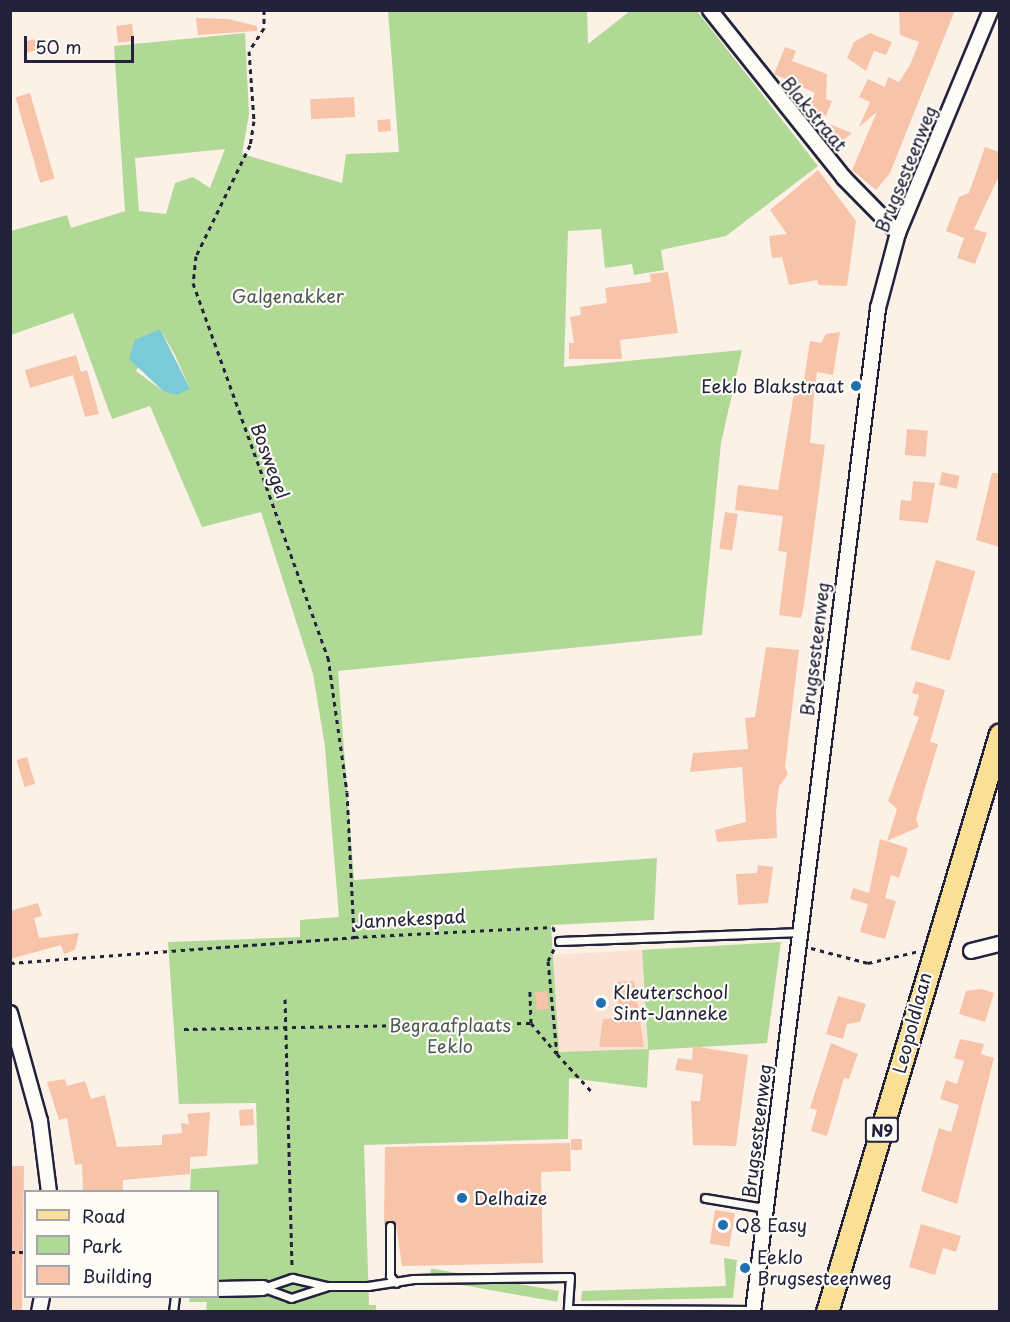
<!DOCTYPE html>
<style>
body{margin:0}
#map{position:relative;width:1010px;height:1322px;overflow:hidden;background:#fcf1e7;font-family:"Playpen Sans",sans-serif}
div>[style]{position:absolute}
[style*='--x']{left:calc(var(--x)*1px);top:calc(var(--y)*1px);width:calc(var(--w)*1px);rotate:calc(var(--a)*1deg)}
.built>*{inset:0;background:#fae3d4;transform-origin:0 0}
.green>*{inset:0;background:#b0d996;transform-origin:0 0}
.water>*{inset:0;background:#7bcad8}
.building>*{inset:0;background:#f7c3a9;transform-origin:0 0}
.path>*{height:3px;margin-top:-1.5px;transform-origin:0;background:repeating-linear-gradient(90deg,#22223b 0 4.5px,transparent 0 9px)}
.roads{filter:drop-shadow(2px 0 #22223b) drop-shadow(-2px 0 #22223b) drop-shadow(0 2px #22223b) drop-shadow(0 -2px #22223b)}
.service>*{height:7px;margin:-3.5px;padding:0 3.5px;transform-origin:3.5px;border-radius:3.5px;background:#fdfcf7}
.minor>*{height:14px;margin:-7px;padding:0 7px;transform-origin:7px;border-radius:7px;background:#fdfcf7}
.primary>*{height:21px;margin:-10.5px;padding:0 10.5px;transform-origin:10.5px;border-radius:10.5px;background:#fadf96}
.dots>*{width:16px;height:16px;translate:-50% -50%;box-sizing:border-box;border:3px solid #fdfcf7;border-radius:50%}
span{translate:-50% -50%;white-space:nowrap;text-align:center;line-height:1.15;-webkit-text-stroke:4.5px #fdfcf7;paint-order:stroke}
.shield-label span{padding:2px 4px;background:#fdfcf7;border:2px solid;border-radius:4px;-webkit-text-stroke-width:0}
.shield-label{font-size:16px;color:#22223b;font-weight:700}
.street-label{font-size:18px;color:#22223b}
.park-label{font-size:18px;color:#4d5956}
.poi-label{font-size:18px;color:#22223b}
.right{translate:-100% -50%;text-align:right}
.left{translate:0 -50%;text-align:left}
.frame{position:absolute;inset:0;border:12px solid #22223b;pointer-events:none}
.legend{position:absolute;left:24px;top:1190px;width:195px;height:108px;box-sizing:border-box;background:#fdfcf7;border:2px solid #a5a5ac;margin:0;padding:8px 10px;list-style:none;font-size:18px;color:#22223b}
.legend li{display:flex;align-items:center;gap:12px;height:30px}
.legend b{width:30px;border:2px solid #a5a5ac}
.scale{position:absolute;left:24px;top:36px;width:110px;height:27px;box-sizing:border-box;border:3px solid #22223b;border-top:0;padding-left:8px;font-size:18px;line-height:21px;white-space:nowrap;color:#22223b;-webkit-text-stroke:4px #fdfcf7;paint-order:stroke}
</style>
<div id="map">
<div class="built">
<i style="left:642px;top:950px;width:100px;height:89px;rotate:87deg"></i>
</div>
<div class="green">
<i style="clip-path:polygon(evenodd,388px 11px,587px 11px,588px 44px,630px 11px,697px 11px,818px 166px,726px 236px,661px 250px,664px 270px,634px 275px,632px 264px,605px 268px,601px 229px,568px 231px,564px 367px,742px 350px,721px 443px,702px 635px,338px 671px,354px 880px,657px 858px,654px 920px,551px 925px,559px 1052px,648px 1049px,642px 950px,781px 942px,767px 1043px,649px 1050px,647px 1088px,569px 1078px,568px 1139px,364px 1145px,369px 1305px,376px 1305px,376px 1311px,206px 1311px,207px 1302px,189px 1302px,190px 1297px,218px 1296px,218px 1192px,190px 1191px,191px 1169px,258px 1164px,256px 1103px,179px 1104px,168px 942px,300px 937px,300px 920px,339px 917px,325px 747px,313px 674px,261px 512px,202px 527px,150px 406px,112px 419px,73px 313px,11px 335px,11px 231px,67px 215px,71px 228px,125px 211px,114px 46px,245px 33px,249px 114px,242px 154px,342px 183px,346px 154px,399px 152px,388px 11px,225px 149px,210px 188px,193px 177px,175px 183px,166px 214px,139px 211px,135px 158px,225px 149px,388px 11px,160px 329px,175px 355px,190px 389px,163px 391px,136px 371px,160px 329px)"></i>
<i style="clip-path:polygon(724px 1258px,737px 1260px,733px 1298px,581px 1301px,582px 1291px,726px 1286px)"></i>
<i style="left:559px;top:1291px;width:11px;height:130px;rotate:100deg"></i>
</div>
<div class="water">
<i style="clip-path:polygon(160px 329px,190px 389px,177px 395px,163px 391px,129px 359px,135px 340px)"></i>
</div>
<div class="building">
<i style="clip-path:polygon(899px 10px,955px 10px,890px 173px,876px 190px,852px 170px,877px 112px,859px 127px,870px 102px,859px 97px,868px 79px,885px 87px,888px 77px,899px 82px,910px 65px,919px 42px,900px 35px)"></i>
<i style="clip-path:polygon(196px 18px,228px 19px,257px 26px,257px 31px,198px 35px)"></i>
<i style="left:132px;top:24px;width:17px;height:16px;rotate:83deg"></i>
<i style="clip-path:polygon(870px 33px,892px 42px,886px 55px,874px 51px,866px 71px,847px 58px,854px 42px)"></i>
<i style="left:35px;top:39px;width:11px;height:11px;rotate:75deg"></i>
<i style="clip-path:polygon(785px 47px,796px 51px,792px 61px,827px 74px,826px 99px,832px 101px,826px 116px,808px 108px,815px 93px,774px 74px)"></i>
<i style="left:30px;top:93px;width:89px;height:15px;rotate:74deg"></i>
<i style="left:354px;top:97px;width:20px;height:44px;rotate:87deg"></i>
<i style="left:390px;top:119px;width:12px;height:13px;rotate:85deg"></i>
<i style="clip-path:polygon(829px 124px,852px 133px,834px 148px,820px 131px)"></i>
<i style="clip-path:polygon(985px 147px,999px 152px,999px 176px,974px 229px,987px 233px,975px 264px,957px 258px,964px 238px,946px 231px,959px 197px,969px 193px)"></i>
<i style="clip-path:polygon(818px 170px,856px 221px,847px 286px,818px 285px,817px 280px,789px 285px,782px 257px,772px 258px,769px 236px,787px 234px,770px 210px)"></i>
<i style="clip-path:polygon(668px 272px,678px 333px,620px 340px,622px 359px,569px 359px,569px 343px,574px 343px,570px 317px,581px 315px,580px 307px,607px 303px,605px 288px,651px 282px,650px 274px)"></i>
<i style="clip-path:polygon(840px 332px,833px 375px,817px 372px,814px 395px,810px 443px,825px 445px,804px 605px,801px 618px,779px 615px,787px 552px,778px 551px,783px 516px,735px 510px,738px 485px,778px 490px,794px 393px,803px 386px,810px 341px,821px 343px,826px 334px)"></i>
<i style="clip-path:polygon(76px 355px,81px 372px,87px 370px,99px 414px,85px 417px,73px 375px,30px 388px,25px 370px)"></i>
<i style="left:907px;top:429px;width:21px;height:26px;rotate:5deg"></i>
<i style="left:942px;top:472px;width:18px;height:13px;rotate:13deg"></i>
<i style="clip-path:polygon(992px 473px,999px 473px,999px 547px,976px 540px)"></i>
<i style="clip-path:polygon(913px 481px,935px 483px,928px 523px,899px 520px,901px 500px,911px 501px)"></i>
<i style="left:725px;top:512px;width:13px;height:37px;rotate:9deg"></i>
<i style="left:936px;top:560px;width:41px;height:93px;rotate:16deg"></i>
<i style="clip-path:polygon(766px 647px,799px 650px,785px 767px,788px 774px,779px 786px,776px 811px,777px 838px,717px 842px,715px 830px,746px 822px,742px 767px,690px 772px,693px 753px,748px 749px,745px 718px,755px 717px)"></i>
<i style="clip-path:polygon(916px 681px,945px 690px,930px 742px,938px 744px,916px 819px,919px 827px,887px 841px,897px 809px,888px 801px,919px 717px,913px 715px,919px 695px,912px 693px)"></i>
<i style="left:27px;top:757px;width:28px;height:11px;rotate:73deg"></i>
<i style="clip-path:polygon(880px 839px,908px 848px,899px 878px,891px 875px,885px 898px,896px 901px,885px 939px,860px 932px,868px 904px,850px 899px,853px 888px,869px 893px)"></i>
<i style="clip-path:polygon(758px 865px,773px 867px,768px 903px,738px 905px,736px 874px,757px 873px)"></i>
<i style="clip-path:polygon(38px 903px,42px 916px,34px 918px,39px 938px,79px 933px,75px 950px,64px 954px,61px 945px,10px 959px,10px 911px)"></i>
<i style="clip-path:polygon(634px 981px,644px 1047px,599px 1047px,603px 1019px,619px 1018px,617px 982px)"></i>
<i style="clip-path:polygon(981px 989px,994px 993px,985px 1022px,959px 1014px,966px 991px)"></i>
<i style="left:547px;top:991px;width:18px;height:12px;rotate:84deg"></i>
<i style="clip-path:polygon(838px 996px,866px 1004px,860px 1022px,847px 1024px,843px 1039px,826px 1034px)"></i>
<i style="clip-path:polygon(960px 1039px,984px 1044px,981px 1054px,994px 1058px,957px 1204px,921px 1191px,939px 1128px,951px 1132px,959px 1105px,940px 1099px,946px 1080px,957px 1084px,964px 1061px,954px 1058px)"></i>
<i style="clip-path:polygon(831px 1043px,858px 1054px,849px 1079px,844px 1078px,827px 1136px,811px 1131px,817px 1110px,810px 1108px)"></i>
<i style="clip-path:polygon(693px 1046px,748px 1055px,736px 1146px,693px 1145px,691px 1101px,700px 1101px,703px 1074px,675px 1070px,678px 1058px,692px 1060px)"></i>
<i style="clip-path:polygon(65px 1079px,67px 1086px,85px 1081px,91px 1099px,105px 1095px,117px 1147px,162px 1145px,162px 1135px,182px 1133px,181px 1123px,189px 1124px,187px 1114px,210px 1112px,207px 1156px,190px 1157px,190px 1174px,123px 1180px,123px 1191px,83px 1191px,82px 1164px,75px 1165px,67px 1118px,59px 1120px,47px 1082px)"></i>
<i style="left:253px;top:1109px;width:16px;height:14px;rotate:86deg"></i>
<i style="left:571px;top:1139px;width:11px;height:11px"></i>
<i style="clip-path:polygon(570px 1143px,571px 1171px,541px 1172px,543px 1263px,402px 1266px,396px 1225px,389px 1220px,384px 1225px,385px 1147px)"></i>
<i style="clip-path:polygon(10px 1166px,24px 1166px,22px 1311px,10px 1311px)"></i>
<i style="left:715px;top:1210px;width:20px;height:34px;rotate:9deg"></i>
<i style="clip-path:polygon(921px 1224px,961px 1236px,956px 1252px,943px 1248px,935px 1275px,909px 1267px)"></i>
</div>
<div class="path">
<i style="--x:264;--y:10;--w:18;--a:90"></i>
<i style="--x:264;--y:28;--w:27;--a:123"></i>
<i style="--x:249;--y:51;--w:70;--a:85.9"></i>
<i style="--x:254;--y:121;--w:24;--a:99"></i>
<i style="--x:250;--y:145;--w:123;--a:115.9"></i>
<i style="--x:196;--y:256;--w:27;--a:96"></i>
<i style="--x:193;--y:283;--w:398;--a:70.2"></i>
<i style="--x:328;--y:657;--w:136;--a:82"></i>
<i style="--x:347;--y:792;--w:145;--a:87.2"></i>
<i style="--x:811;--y:948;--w:59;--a:14.7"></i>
<i style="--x:868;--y:963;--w:52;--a:-13.2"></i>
<i style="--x:554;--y:949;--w:13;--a:117"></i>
<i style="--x:548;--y:961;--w:93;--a:84.5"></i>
<i style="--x:557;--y:1054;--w:50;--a:47.4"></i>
<i style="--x:10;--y:963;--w:345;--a:-4.3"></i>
<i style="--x:354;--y:937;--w:199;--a:-2.9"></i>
<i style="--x:553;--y:927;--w:6;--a:72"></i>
<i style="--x:285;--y:999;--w:268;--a:88.5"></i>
<i style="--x:531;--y:1023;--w:40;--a:50"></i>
<i style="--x:184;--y:1029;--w:347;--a:-1"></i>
<i style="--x:531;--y:1023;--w:32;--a:-92"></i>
<i style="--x:10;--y:1252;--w:16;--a:0"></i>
</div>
<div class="roads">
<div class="service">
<i style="--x:559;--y:941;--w:243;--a:-2.1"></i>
<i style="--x:705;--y:1198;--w:61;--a:9.5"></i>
<i style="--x:390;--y:1226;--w:50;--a:90"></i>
<i style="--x:390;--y:1276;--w:9;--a:49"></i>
<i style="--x:263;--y:1288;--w:31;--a:-19"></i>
<i style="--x:292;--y:1278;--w:36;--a:13"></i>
<i style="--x:327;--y:1286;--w:41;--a:0"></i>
<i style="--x:368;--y:1286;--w:46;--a:-8.8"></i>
<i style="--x:413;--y:1279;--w:157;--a:-0.7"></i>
<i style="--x:570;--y:1277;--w:32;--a:94"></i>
<i style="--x:568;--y:1309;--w:185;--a:0.3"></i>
<i style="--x:264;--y:1288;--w:29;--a:20"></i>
<i style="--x:291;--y:1298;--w:36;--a:-18"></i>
<i style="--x:173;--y:1312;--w:16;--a:-83"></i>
</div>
<div class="minor">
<i style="--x:710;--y:10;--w:215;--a:51.4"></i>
<i style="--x:844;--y:178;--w:77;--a:45.5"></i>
<i style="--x:971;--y:951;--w:30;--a:-14"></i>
<i style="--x:10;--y:1013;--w:112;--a:74.5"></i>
<i style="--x:40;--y:1121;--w:72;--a:82.8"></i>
<i style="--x:218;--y:1289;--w:45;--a:-1.3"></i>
<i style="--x:39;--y:1312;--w:16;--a:-79"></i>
<i style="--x:753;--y:1312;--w:1012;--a:-82.9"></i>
<i style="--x:878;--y:308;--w:78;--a:-75.1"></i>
<i style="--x:898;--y:233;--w:242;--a:-67.4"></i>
</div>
<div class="primary">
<i style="--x:827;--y:1312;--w:603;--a:-73.34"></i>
</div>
</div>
<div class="dots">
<i style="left:856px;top:386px;background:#1f6fb2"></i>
<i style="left:601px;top:1003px;background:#1f6fb2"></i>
<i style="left:462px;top:1198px;background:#1f6fb2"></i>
<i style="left:723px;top:1225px;background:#1f6fb2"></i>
<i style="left:745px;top:1268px;background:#1f6fb2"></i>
</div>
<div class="shield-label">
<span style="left:882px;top:1130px">N9</span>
</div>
<div class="street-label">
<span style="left:814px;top:114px;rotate:50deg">Blakstraat</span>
<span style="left:906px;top:169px;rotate:-68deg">Brugsesteenweg</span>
<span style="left:270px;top:461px;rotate:70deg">Boswegel</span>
<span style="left:815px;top:649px;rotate:-83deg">Brugsesteenweg</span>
<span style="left:410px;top:919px;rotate:-3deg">Jannekespad</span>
<span style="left:912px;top:1023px;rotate:-75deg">Leopoldlaan</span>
<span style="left:757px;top:1131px;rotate:-83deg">Brugsesteenweg</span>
</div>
<div class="park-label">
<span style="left:288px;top:296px">Galgenakker</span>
<span style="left:450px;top:1036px">Begraafplaats<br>Eeklo</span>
</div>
<div class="poi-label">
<span class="right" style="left:844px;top:386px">Eeklo Blakstraat</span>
<span class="left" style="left:613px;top:1003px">Kleuterschool<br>Sint-Janneke</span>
<span class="left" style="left:474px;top:1198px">Delhaize</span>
<span class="left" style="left:735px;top:1225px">Q8 Easy</span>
<span class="left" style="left:757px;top:1268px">Eeklo<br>Brugsesteenweg</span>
</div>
<div class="frame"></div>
<ul class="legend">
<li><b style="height:8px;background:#fadf96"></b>Road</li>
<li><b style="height:16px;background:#b0d996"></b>Park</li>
<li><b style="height:16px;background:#f7c3a9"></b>Building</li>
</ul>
<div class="scale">50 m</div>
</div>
